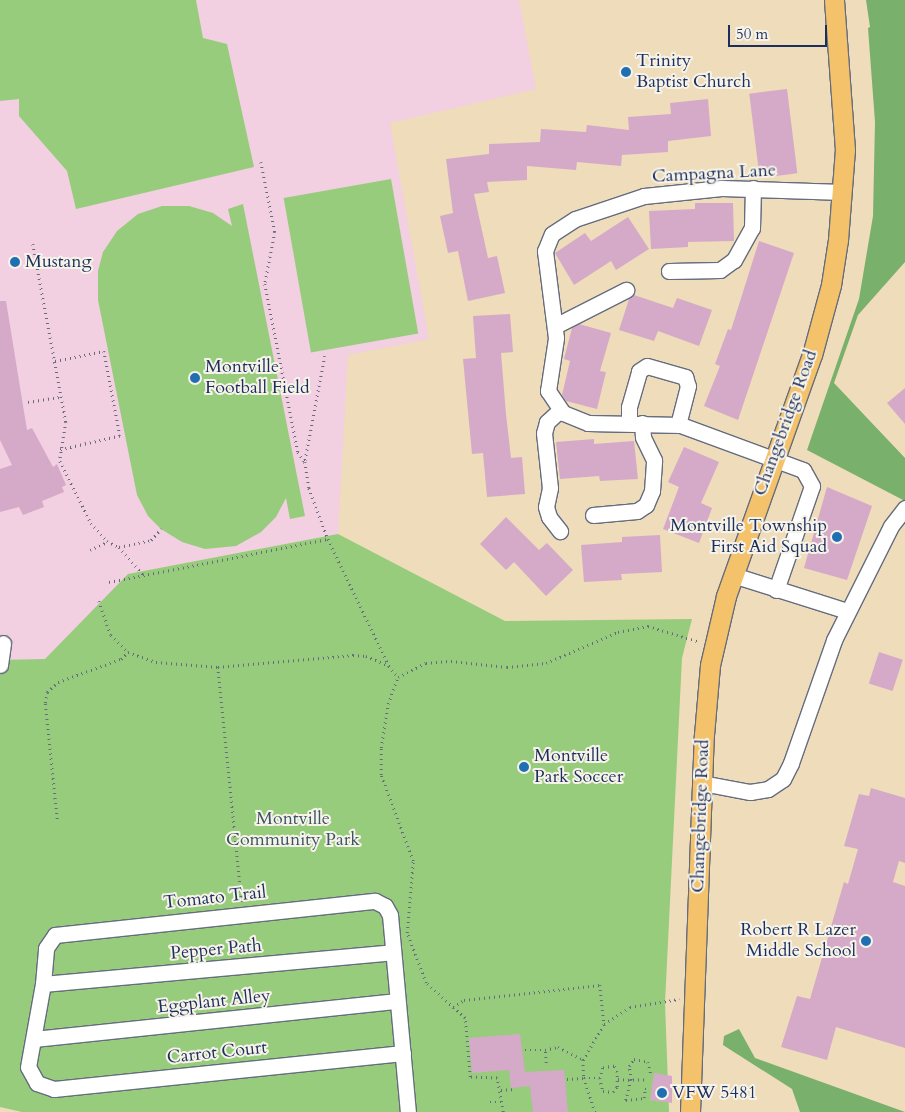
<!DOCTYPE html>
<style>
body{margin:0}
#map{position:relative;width:905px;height:1112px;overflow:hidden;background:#eedcba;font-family:Cardo,serif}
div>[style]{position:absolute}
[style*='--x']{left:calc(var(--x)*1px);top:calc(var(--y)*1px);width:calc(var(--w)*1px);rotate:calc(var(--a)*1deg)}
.built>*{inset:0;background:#f2cfe1}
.green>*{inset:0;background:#97cc7d;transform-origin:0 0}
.forest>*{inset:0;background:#79b06c}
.building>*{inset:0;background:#d5aac8;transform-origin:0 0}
.path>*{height:2.5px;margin-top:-1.25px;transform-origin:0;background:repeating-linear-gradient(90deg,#656c7e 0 1px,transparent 0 5px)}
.roads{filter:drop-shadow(1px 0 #656c7e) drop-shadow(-1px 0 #656c7e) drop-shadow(0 1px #656c7e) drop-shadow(0 -1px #656c7e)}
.minor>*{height:15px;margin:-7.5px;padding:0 7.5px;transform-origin:7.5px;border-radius:7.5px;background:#fff}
.major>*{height:19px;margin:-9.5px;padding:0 9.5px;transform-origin:9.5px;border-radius:9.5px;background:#f3c26a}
.dots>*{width:14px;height:14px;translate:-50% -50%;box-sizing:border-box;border:2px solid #f7f3e8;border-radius:50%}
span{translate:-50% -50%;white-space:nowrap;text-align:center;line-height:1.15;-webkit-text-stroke:4px #f7f3e8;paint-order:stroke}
.poi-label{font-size:18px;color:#1b2f5e}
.left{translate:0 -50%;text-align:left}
.right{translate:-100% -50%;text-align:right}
.street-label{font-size:18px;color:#1b2f5e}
.park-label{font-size:18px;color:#3a5666}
.scale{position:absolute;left:728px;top:25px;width:99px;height:22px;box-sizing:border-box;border:2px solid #1b2f5e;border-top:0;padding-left:6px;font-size:15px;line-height:18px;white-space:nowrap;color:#1b2f5e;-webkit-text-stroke:4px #f7f3e8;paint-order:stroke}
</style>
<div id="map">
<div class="built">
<i style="clip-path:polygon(0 0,519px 0,536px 89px,390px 123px,429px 339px,348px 355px,338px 534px,128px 574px,0 848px)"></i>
</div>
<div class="green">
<i style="clip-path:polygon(0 0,196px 0,203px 38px,227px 44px,254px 167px,76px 209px,67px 171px,19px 116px,19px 99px,0 101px)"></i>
<i style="left:391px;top:179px;width:157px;height:109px;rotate:80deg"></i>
<i style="clip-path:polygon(243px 204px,305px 516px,290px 519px,286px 498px,276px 517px,261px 532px,236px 546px,205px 549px,182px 542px,161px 529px,148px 516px,137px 495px,98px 300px,98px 271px,103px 252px,117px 231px,138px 214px,162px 206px,189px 206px,213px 213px,232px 226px,228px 209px)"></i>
<i style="clip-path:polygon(338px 534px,505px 621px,692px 619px,682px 658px,665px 1003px,669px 1112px,22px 1112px,0 1107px,0 660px,45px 659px,128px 574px)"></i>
</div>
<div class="forest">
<i style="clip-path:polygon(866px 0,905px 0,905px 262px,858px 315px,834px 383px,905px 458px,905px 501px,807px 450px,859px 299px,873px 216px,875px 122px,868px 28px,870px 27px)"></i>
<i style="clip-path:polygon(739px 1029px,755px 1058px,905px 1112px,800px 1112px,792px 1089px,723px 1045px,724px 1036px)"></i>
</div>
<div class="building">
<i style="left:787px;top:89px;width:85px;height:38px;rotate:83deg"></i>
<i style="clip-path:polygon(708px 99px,711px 136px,668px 141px,668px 152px,622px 155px,621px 166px,577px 162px,576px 170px,527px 166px,527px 180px,487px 182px,489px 192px,474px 194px,488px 258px,497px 256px,505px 293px,468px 301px,458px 251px,448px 253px,440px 216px,453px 213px,446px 159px,489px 154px,489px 144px,540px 142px,541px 129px,586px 132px,587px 125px,629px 130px,628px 117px,671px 114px,670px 103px)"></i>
<i style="clip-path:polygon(695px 203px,733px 203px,734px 241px,688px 242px,688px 247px,651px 249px,649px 211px,695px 209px)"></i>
<i style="clip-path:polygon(628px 217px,649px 249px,616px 270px,611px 261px,574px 285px,555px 253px,585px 233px,591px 241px)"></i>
<i style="clip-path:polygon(759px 241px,794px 253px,738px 420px,704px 406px,720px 366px,715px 364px,728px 329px,731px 330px)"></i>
<i style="clip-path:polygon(634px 295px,673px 308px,677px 298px,712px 310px,699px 346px,658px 331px,654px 341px,619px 330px,629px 299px)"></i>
<i style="clip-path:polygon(0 301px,6px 301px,27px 430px,32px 428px,53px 467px,57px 464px,66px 485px,62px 487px,64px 492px,42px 501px,44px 507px,23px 515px,19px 507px,0 512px,0 469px,12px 465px,0 440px)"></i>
<i style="clip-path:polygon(510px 314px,513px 352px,501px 353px,506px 414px,511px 458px,522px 457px,525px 494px,487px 497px,483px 453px,472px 454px,463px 359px,476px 358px,473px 316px)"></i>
<i style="clip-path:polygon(579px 324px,611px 333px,600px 371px,606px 372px,597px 409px,566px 401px,562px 395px,570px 361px,564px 359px,572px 328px)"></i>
<i style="clip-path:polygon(905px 388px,905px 424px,887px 403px)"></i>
<i style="clip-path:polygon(594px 439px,594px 444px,634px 441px,638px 479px,600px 481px,599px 476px,560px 479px,556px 442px)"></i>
<i style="clip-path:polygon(684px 447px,719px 462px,701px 503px,712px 508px,699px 543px,663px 529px,679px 487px,668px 482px)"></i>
<i style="clip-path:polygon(827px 487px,872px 506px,847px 580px,804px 568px)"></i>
<i style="clip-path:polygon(506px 517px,539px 550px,547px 543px,573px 570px,546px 596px,514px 562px,506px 570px,480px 544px)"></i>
<i style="clip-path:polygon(660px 535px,662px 572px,621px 574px,622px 580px,584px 582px,581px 545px,622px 542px,622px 537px)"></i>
<i style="left:879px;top:652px;width:25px;height:33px;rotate:18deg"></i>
<i style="clip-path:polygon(871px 788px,905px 798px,905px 863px,899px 861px,893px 882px,905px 886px,905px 1048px,836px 1027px,827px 1060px,781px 1047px,797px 996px,810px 999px,844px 882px,848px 884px,858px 849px,844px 846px,859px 794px,869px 796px)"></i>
<i style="clip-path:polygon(520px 1034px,525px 1072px,564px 1070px,568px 1112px,533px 1112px,530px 1086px,511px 1088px,509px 1070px,472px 1073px,469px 1038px)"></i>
<i style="clip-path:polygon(654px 1073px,672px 1076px,672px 1103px,650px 1100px)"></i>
</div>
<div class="path">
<i style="--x:261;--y:162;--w:71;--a:78.7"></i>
<i style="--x:275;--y:232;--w:53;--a:100.9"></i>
<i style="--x:265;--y:284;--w:171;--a:78.9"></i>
<i style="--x:298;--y:452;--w:12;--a:55"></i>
<i style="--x:33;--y:244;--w:181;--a:79.5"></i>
<i style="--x:66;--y:422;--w:39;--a:99"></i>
<i style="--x:60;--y:461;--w:69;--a:63.4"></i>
<i style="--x:91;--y:523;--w:24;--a:48"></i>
<i style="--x:107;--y:541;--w:13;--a:27"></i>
<i style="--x:119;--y:547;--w:37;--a:49"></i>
<i style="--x:325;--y:356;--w:108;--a:100.7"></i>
<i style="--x:305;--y:462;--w:26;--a:81"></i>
<i style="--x:309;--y:488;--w:54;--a:69.6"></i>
<i style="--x:328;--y:539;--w:141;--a:64.3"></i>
<i style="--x:389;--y:666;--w:14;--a:51"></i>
<i style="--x:55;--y:361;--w:50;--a:-11.5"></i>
<i style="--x:104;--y:351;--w:86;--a:79.3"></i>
<i style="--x:120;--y:436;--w:62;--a:166.9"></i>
<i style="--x:28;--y:402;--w:33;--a:-9"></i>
<i style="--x:119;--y:547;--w:33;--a:-12"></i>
<i style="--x:151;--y:540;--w:15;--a:-48"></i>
<i style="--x:90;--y:550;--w:19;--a:-25"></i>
<i style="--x:109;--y:582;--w:223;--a:-11.1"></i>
<i style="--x:99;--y:601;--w:36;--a:71"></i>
<i style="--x:111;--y:635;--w:24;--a:45"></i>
<i style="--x:128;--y:652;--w:30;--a:20"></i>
<i style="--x:156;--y:662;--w:62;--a:4.6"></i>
<i style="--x:218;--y:667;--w:136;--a:-5.1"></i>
<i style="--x:353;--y:655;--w:13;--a:4"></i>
<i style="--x:366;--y:656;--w:25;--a:23"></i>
<i style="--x:218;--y:667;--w:236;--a:84.2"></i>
<i style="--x:57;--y:819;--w:117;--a:-95.9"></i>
<i style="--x:45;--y:703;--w:11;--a:-80"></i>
<i style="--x:47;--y:692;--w:15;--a:-42"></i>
<i style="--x:58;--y:682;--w:67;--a:-20.1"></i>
<i style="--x:121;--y:659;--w:10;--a:-45"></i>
<i style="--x:453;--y:1007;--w:13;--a:-32"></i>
<i style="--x:464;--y:1000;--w:137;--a:-6.3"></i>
<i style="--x:600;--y:985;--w:39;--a:84"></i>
<i style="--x:525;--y:1050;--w:20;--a:0"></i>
<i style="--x:583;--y:1060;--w:42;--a:-59.7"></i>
<i style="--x:604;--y:1024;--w:31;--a:-33"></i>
<i style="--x:630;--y:1007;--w:50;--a:-9.3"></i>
<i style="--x:546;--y:1063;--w:13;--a:-94"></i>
<i style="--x:545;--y:1050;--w:13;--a:-13"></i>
<i style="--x:558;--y:1047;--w:28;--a:27"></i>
<i style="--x:583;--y:1060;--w:18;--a:87"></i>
<i style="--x:584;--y:1078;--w:16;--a:0"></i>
<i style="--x:600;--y:1078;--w:13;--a:77"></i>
<i style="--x:603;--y:1091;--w:10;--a:6"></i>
<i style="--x:613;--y:1092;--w:6;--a:-51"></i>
<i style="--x:617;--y:1087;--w:15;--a:-90"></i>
<i style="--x:617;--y:1072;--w:7;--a:-117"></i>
<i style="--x:614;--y:1066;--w:11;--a:170"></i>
<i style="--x:603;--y:1068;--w:10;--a:107"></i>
<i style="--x:567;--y:1079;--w:17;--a:-3"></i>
<i style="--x:584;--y:1078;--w:36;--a:72"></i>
<i style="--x:618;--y:1079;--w:13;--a:4"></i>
<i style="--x:631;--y:1080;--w:21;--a:104"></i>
<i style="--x:626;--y:1100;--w:18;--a:-6"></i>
<i style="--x:644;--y:1098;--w:9;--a:-84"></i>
<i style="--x:645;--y:1089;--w:5;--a:0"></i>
<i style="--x:644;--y:1080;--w:13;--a:180"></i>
<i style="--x:631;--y:1080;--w:14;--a:-98"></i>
<i style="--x:629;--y:1066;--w:9;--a:-54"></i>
<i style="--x:634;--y:1059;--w:14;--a:12"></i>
<i style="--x:648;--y:1062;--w:12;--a:76"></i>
<i style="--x:501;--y:1090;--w:15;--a:-4"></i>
<i style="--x:490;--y:1102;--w:12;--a:0"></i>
<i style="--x:503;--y:1112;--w:35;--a:-100"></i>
<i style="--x:497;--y:1078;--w:27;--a:-178"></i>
<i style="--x:470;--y:1077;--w:59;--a:-94.8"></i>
<i style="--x:465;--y:1018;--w:52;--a:-138.1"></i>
<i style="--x:426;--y:983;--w:53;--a:-110.8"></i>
<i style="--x:407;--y:933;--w:72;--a:-85.2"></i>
<i style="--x:413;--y:861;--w:92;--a:-110.4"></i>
<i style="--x:381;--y:775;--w:27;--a:-90"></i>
<i style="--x:381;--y:748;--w:45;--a:-81"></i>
<i style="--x:388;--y:704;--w:29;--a:-70"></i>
<i style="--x:398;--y:677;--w:31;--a:-27"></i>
<i style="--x:426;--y:663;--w:25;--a:-5"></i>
<i style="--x:451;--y:661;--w:56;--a:6.1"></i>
<i style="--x:507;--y:667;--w:39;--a:-6"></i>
<i style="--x:546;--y:663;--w:78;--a:-23.3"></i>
<i style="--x:618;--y:632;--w:31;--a:-11"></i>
<i style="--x:648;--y:626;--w:54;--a:17.1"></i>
</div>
<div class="roads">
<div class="minor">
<i style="--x:669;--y:271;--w:51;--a:-1.1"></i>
<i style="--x:720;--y:270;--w:17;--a:-36"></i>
<i style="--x:734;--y:260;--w:37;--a:-61"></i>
<i style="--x:752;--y:228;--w:40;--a:-88.6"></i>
<i style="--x:555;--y:326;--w:80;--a:-26.9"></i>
<i style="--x:560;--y:410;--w:18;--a:137"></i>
<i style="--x:547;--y:422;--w:11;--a:105"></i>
<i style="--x:544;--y:433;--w:55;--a:83.8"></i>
<i style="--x:550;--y:488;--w:19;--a:102"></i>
<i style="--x:546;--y:507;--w:10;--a:73"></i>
<i style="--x:549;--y:517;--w:18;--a:52"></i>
<i style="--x:629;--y:423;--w:16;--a:-90"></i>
<i style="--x:629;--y:407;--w:37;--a:-74"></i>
<i style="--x:639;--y:371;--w:9;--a:-32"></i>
<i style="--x:647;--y:366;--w:40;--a:16"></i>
<i style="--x:685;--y:377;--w:9;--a:72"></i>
<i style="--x:688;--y:386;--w:40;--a:104.4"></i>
<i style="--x:593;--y:515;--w:44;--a:-5.2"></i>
<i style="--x:637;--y:511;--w:11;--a:-34"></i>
<i style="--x:646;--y:505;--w:15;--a:-67"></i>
<i style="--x:652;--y:491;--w:31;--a:-86"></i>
<i style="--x:654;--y:460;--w:25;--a:-116"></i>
<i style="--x:643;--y:437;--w:14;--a:-94"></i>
<i style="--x:733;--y:575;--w:120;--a:17.5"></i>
<i style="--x:776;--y:590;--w:110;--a:-70.9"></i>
<i style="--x:812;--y:486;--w:18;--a:-119"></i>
<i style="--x:803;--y:470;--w:130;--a:-159.8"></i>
<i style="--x:681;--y:425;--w:93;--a:-178.8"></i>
<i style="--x:588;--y:423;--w:27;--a:-158"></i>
<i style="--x:563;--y:413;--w:27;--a:-124"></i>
<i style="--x:548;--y:391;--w:54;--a:-81.4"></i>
<i style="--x:556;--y:338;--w:88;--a:-97.2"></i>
<i style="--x:545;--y:251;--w:18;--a:-68"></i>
<i style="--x:552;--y:234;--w:27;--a:-33"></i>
<i style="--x:575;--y:219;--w:73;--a:-18.4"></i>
<i style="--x:644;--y:196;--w:78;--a:-5.9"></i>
<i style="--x:722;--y:188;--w:121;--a:1.9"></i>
<i style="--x:0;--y:665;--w:22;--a:-82"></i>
<i style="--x:702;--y:783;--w:49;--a:10.6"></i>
<i style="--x:750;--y:792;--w:18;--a:-9"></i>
<i style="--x:768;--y:789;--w:18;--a:-34"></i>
<i style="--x:783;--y:779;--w:18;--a:-63"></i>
<i style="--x:791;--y:763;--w:130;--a:-70.7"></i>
<i style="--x:834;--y:640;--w:127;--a:-63.4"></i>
<i style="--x:891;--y:526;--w:23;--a:-52"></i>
<i style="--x:43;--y:984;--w:351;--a:-5.2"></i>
<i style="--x:34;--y:1039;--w:365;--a:-6"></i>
<i style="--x:403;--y:1053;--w:351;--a:174.1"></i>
<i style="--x:54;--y:1089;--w:18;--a:-161"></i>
<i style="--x:37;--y:1083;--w:18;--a:-119"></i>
<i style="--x:28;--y:1067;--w:84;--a:-79.8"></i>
<i style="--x:43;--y:984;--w:36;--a:-85"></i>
<i style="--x:46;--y:948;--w:16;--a:-55"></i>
<i style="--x:55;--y:935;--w:322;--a:-6.1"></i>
<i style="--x:375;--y:901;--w:11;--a:27"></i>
<i style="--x:385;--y:906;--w:10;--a:61"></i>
<i style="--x:390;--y:915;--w:198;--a:84.8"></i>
</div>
<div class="major">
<i style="--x:690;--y:1112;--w:377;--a:-87.9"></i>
<i style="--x:704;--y:735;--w:70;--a:-85.1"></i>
<i style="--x:710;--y:665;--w:71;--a:-76.9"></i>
<i style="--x:726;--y:596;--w:256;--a:-70.4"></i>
<i style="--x:812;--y:355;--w:73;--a:-74.8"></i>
<i style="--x:831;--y:285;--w:46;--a:-81.2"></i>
<i style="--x:838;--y:240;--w:90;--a:-85.6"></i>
<i style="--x:845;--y:150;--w:150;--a:-94.2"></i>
</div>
</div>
<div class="dots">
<i style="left:626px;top:72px;background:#1f6fb2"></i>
<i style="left:15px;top:262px;background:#1f6fb2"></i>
<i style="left:195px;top:378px;background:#1f6fb2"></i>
<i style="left:837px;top:537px;background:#1f6fb2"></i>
<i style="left:524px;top:767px;background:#1f6fb2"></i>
<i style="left:866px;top:941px;background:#1f6fb2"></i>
<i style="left:662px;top:1093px;background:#1f6fb2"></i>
</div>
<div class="poi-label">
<span class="left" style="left:636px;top:72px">Trinity<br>Baptist Church</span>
<span class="left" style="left:25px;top:262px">Mustang</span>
<span class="left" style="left:205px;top:378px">Montville<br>Football Field</span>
<span class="right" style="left:827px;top:537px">Montville Township<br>First Aid Squad</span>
<span class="left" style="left:534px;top:767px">Montville<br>Park Soccer</span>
<span class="right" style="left:856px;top:941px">Robert R Lazer<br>Middle School</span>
<span class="left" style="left:672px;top:1093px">VFW 5481</span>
</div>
<div class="street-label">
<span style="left:714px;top:174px;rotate:-3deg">Campagna Lane</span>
<span style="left:786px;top:423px;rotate:-70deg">Changebridge Road</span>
<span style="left:701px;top:816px;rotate:-88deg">Changebridge Road</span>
<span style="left:215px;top:898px;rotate:-6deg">Tomato Trail</span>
<span style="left:216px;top:950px;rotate:-5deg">Pepper Path</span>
<span style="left:214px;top:1002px;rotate:-6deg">Eggplant Alley</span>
<span style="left:217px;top:1053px;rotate:-6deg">Carrot Court</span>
</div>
<div class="park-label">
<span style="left:293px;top:830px">Montville<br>Community Park</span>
</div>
<div class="scale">50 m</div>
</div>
